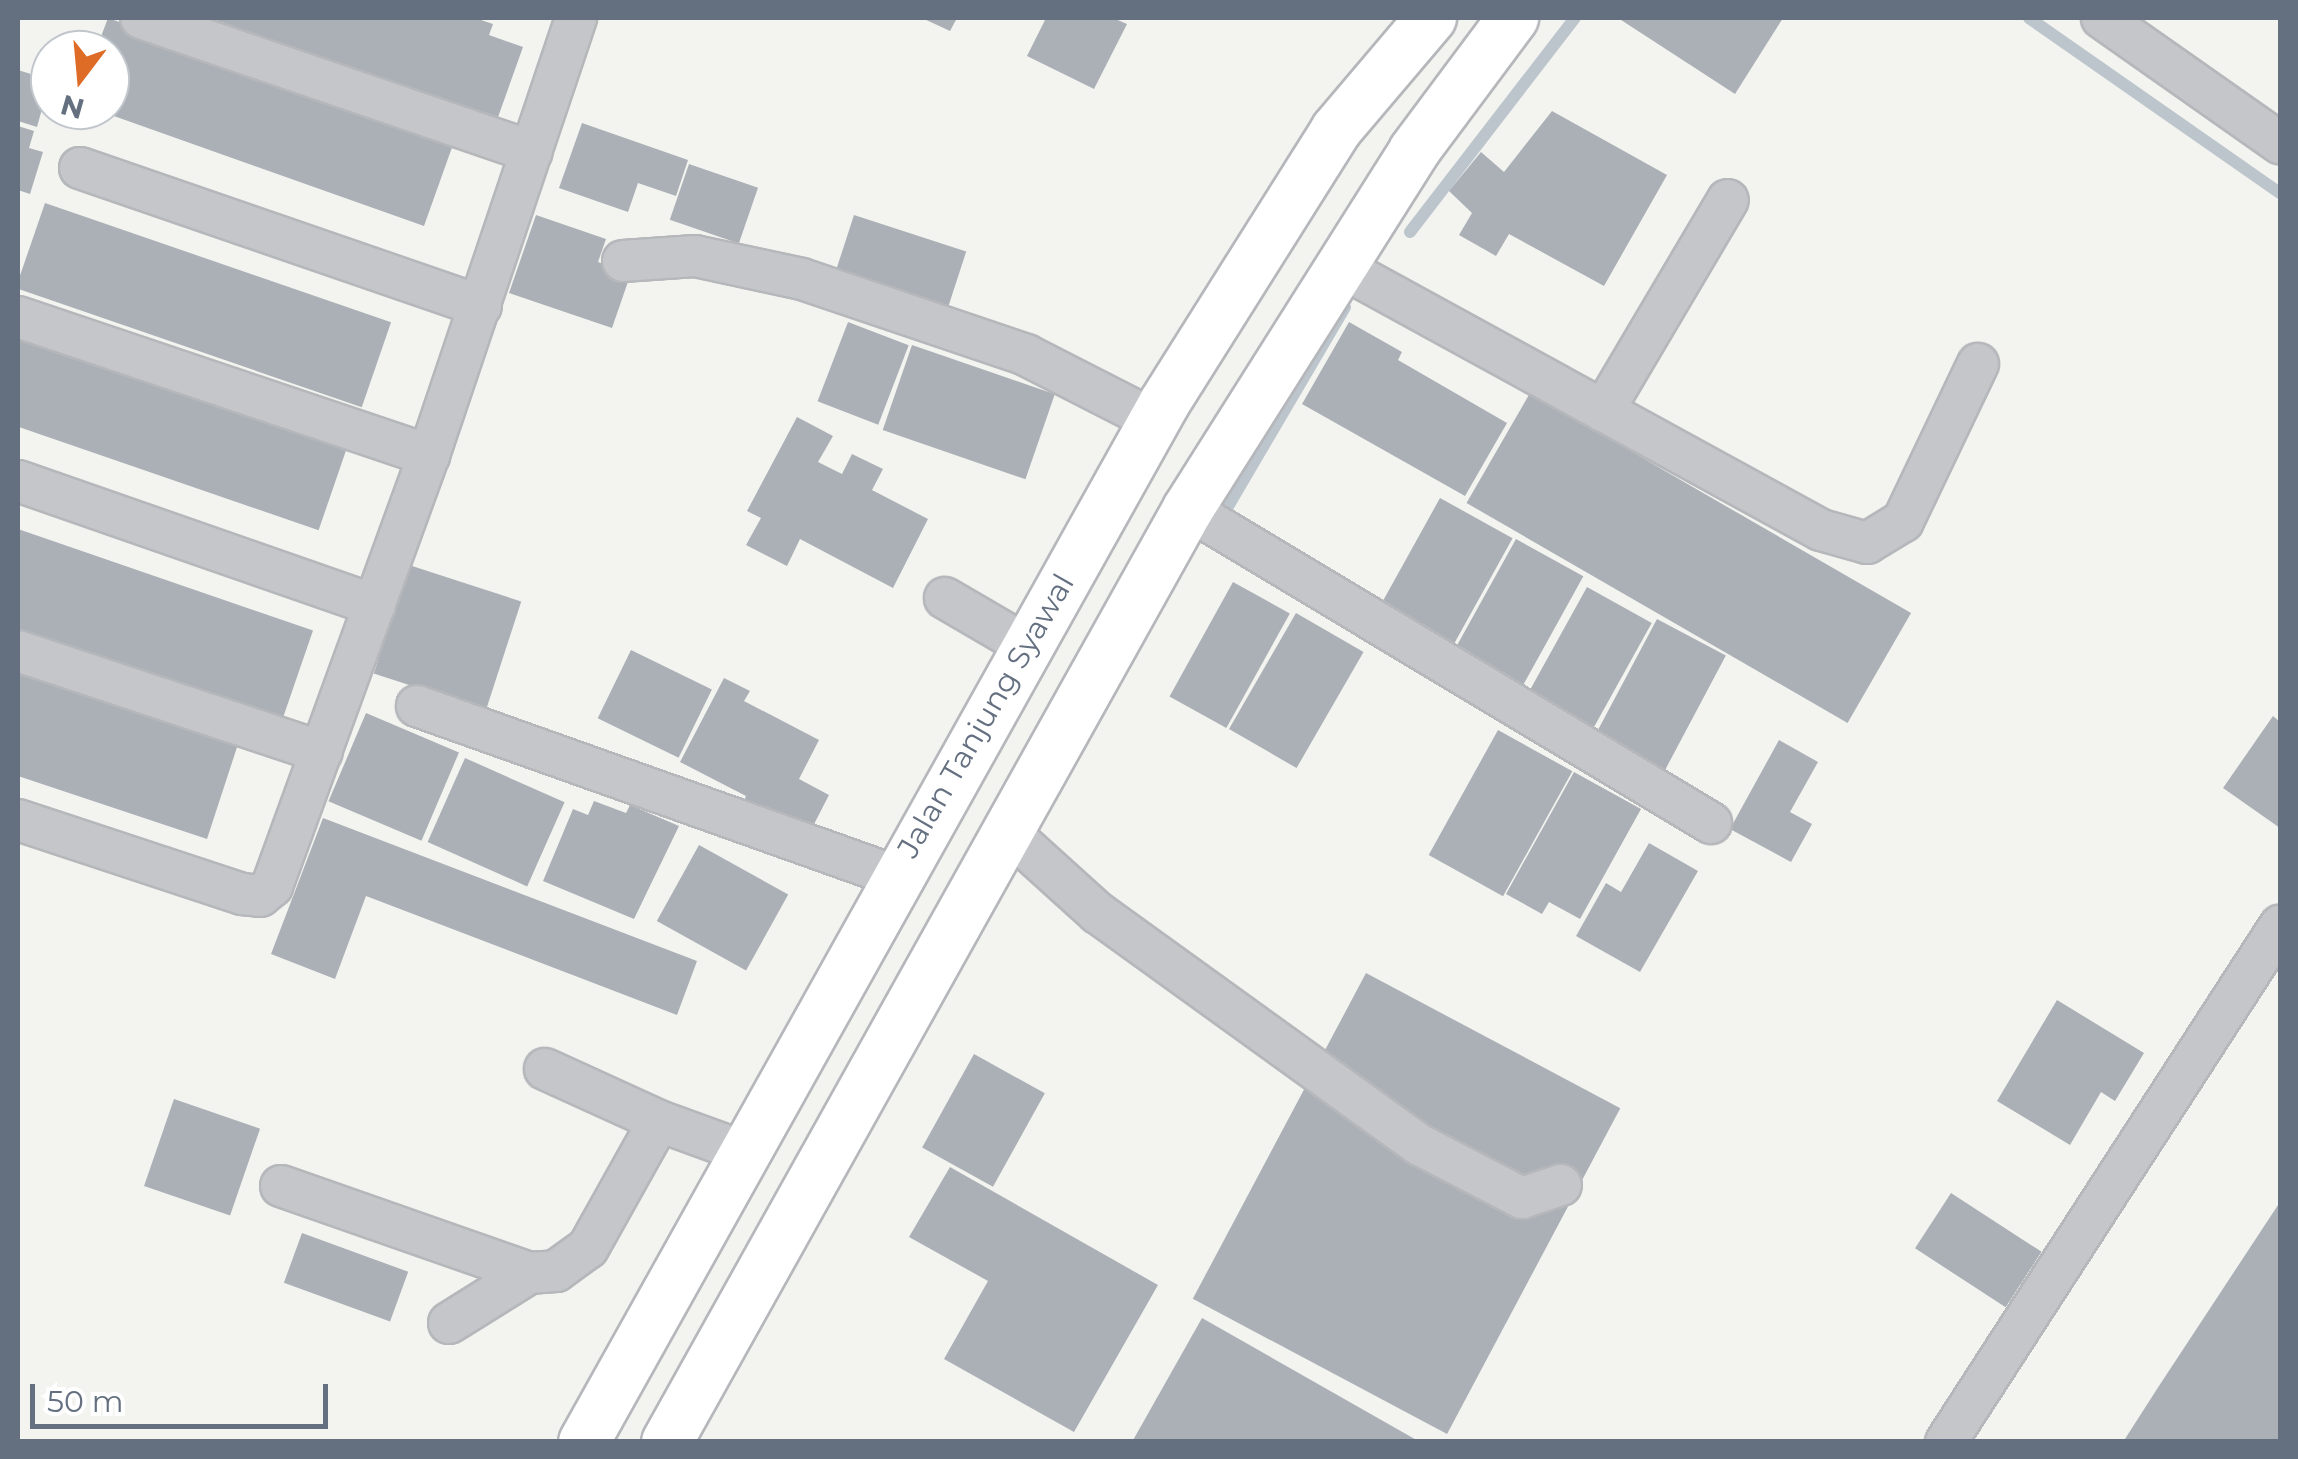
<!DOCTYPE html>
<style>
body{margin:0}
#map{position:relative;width:2298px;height:1459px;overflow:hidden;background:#f3f4f0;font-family:Montserrat,sans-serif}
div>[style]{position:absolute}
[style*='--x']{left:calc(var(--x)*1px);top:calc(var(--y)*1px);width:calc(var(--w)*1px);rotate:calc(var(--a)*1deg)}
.stream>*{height:12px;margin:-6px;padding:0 6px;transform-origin:6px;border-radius:6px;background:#bdc5cc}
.building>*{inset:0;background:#aab0b6;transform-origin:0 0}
.roads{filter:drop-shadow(2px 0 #b5b7bb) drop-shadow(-2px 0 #b5b7bb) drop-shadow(0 2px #b5b7bb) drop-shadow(0 -2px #b5b7bb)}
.minor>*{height:40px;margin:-20px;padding:0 20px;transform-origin:20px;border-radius:20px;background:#c4c6ca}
.major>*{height:50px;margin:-25px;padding:0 25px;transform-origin:25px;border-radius:25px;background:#fff}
span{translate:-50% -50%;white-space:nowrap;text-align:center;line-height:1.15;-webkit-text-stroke:10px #fff;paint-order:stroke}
.street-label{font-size:30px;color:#647080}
.frame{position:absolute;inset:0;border:20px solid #647080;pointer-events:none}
.north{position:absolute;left:30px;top:30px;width:100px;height:100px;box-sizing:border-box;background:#fff;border:2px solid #c1c6cc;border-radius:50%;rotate:196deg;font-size:28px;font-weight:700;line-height:40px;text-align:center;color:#647080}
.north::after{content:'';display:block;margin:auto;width:35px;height:45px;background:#de6b26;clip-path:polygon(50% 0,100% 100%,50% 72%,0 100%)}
.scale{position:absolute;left:30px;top:1384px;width:298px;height:45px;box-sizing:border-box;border:5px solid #647080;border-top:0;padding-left:12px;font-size:30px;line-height:35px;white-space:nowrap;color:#647080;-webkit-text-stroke:8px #fff;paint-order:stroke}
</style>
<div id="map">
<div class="stream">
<i style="--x:2029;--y:18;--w:306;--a:34.9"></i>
<i style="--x:1410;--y:232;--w:270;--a:-52.4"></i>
<i style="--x:1223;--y:515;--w:241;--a:-59.6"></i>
</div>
<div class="building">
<i style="clip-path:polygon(108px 18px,455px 139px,424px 226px,97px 110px,110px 110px,110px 50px,96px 50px)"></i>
<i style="clip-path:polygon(210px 18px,475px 18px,493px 24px,489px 35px,523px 47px,497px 120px)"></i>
<i style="clip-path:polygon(922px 18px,957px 18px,950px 31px)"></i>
<i style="clip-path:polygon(1046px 18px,1113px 18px,1127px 24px,1094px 89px,1027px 56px)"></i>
<i style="clip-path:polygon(1618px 18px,1783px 18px,1735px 94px)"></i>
<i style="clip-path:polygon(18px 70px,50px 80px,37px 127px,18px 121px)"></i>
<i style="clip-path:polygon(1552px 111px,1667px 175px,1604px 286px,1509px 234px,1496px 256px,1459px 235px,1472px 213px,1449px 191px,1481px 152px,1504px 172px)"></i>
<i style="clip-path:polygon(582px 123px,688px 160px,676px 196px,638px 183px,628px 212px,559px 188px)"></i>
<i style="clip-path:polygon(18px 126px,34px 131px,29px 148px,43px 152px,30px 194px,18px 190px)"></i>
<i style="left:689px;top:164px;width:73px;height:59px;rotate:19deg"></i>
<i style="left:45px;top:203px;width:366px;height:90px;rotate:19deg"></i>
<i style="clip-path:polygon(536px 215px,606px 239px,598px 262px,631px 273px,612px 328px,509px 293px)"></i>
<i style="left:854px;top:215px;width:118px;height:65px;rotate:18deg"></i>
<i style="left:18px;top:322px;width:352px;height:99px;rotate:19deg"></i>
<i style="left:848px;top:322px;width:65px;height:85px;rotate:21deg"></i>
<i style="clip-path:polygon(1349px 322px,1402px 352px,1398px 360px,1507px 423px,1465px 496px,1302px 404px)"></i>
<i style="left:912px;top:345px;width:151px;height:90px;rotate:19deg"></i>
<i style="left:1530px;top:393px;width:440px;height:127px;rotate:30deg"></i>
<i style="clip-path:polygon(797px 417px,833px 436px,818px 462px,842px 474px,852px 454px,883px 469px,872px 490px,928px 519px,893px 588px,800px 539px,787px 566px,746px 545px,761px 518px,747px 511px)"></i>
<i style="left:1440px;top:498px;width:83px;height:139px;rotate:29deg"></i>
<i style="left:18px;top:529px;width:312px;height:106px;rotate:19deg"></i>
<i style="left:1516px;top:539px;width:77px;height:139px;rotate:29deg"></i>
<i style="left:409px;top:565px;width:118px;height:114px;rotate:18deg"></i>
<i style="left:1233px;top:582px;width:65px;height:131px;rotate:29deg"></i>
<i style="left:1587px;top:587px;width:74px;height:131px;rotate:29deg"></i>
<i style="left:1296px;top:613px;width:78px;height:134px;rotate:30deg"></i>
<i style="left:1657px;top:619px;width:78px;height:136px;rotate:28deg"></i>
<i style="left:631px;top:650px;width:90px;height:76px;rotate:26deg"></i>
<i style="clip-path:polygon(18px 658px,242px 732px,207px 839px,18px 776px)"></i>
<i style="clip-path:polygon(724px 678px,750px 691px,744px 701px,819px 740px,799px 779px,829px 795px,811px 830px,740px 809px,746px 796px,680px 762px)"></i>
<i style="left:366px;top:713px;width:101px;height:96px;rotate:23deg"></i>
<i style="clip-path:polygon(2273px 716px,2280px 722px,2280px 828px,2223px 788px)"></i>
<i style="left:1498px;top:730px;width:85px;height:143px;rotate:29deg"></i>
<i style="clip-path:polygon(1779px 740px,1818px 762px,1790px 812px,1812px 824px,1791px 862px,1730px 829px)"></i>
<i style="left:465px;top:758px;width:109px;height:92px;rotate:24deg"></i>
<i style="clip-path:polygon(1574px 772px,1641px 809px,1580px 919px,1549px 902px,1542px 914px,1506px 894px)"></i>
<i style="clip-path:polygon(594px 801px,626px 813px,630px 805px,679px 826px,634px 919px,543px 881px,573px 809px,588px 815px)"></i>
<i style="clip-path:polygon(323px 818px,697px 961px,677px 1015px,366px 896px,335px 979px,271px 954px)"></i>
<i style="clip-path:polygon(1649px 843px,1698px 871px,1640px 972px,1576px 936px,1606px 883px,1621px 892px)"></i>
<i style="left:699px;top:845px;width:102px;height:87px;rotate:29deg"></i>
<i style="left:1366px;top:973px;width:288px;height:369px;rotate:28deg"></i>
<i style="clip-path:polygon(2057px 1000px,2144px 1053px,2115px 1101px,2101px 1092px,2070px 1145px,1997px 1101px)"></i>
<i style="left:974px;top:1054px;width:81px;height:107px;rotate:29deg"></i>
<i style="left:174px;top:1099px;width:91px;height:92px;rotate:19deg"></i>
<i style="clip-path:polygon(950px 1167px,1158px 1285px,1074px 1432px,944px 1359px,988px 1281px,909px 1237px)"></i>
<i style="left:1951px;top:1193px;width:108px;height:66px;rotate:33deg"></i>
<i style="clip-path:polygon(2280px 1202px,2280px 1442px,2123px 1442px,2157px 1389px)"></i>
<i style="left:302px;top:1233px;width:113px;height:53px;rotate:20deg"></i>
<i style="clip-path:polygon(1202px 1318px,1420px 1442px,1132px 1442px)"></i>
</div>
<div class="roads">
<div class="minor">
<i style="--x:141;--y:18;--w:413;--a:18.9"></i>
<i style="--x:2102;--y:18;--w:218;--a:35.1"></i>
<i style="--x:80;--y:168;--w:424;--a:19"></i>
<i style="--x:623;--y:261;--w:72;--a:-4"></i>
<i style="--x:695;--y:256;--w:109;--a:12.1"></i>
<i style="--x:802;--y:279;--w:237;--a:18.7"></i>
<i style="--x:1026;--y:355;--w:145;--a:27.1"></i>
<i style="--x:1341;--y:267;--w:547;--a:28.72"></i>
<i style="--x:1821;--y:530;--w:48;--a:15.8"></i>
<i style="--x:1867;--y:543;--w:42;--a:-31.4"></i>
<i style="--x:1903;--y:521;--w:174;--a:-64.5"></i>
<i style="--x:18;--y:317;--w:434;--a:18.6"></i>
<i style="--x:1603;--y:411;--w:245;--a:-59.4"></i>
<i style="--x:18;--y:481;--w:378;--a:19.2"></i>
<i style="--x:1188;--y:509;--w:610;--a:30.98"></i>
<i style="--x:945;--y:598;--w:95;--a:30.3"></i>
<i style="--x:18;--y:651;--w:320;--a:18.4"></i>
<i style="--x:417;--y:706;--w:507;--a:19.58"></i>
<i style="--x:18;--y:820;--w:236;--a:18.3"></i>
<i style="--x:242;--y:894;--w:18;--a:6"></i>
<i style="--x:260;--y:896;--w:16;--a:-40"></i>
<i style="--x:272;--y:886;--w:459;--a:-70"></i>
<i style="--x:429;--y:455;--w:461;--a:-71.4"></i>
<i style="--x:1006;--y:830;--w:124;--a:42.1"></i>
<i style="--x:1098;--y:913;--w:397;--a:35.8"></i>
<i style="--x:1420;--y:1145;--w:115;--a:27.5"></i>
<i style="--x:1522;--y:1198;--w:41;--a:-18.4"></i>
<i style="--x:545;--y:1069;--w:125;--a:24.5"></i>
<i style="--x:281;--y:1186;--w:263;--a:19.3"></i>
<i style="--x:449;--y:1323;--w:94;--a:-32"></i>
<i style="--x:529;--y:1273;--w:27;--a:-4"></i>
<i style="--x:556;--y:1271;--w:39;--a:-36"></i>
<i style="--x:588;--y:1248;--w:145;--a:-60.8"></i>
<i style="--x:659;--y:1121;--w:90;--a:20"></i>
<i style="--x:1946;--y:1442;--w:615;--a:-57.09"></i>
</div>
<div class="major">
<i style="--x:584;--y:1442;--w:1191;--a:-60.81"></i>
<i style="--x:1165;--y:402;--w:321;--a:-57.8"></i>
<i style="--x:1336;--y:130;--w:147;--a:-49.7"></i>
<i style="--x:667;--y:1442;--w:1069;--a:-60.82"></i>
<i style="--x:1188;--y:509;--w:423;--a:-57.7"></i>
<i style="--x:1414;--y:151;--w:166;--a:-53.3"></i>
</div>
</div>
<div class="street-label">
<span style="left:986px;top:716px;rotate:-60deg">Jalan Tanjung Syawal</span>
</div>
<div class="frame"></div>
<div class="north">N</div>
<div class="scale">50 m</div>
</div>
